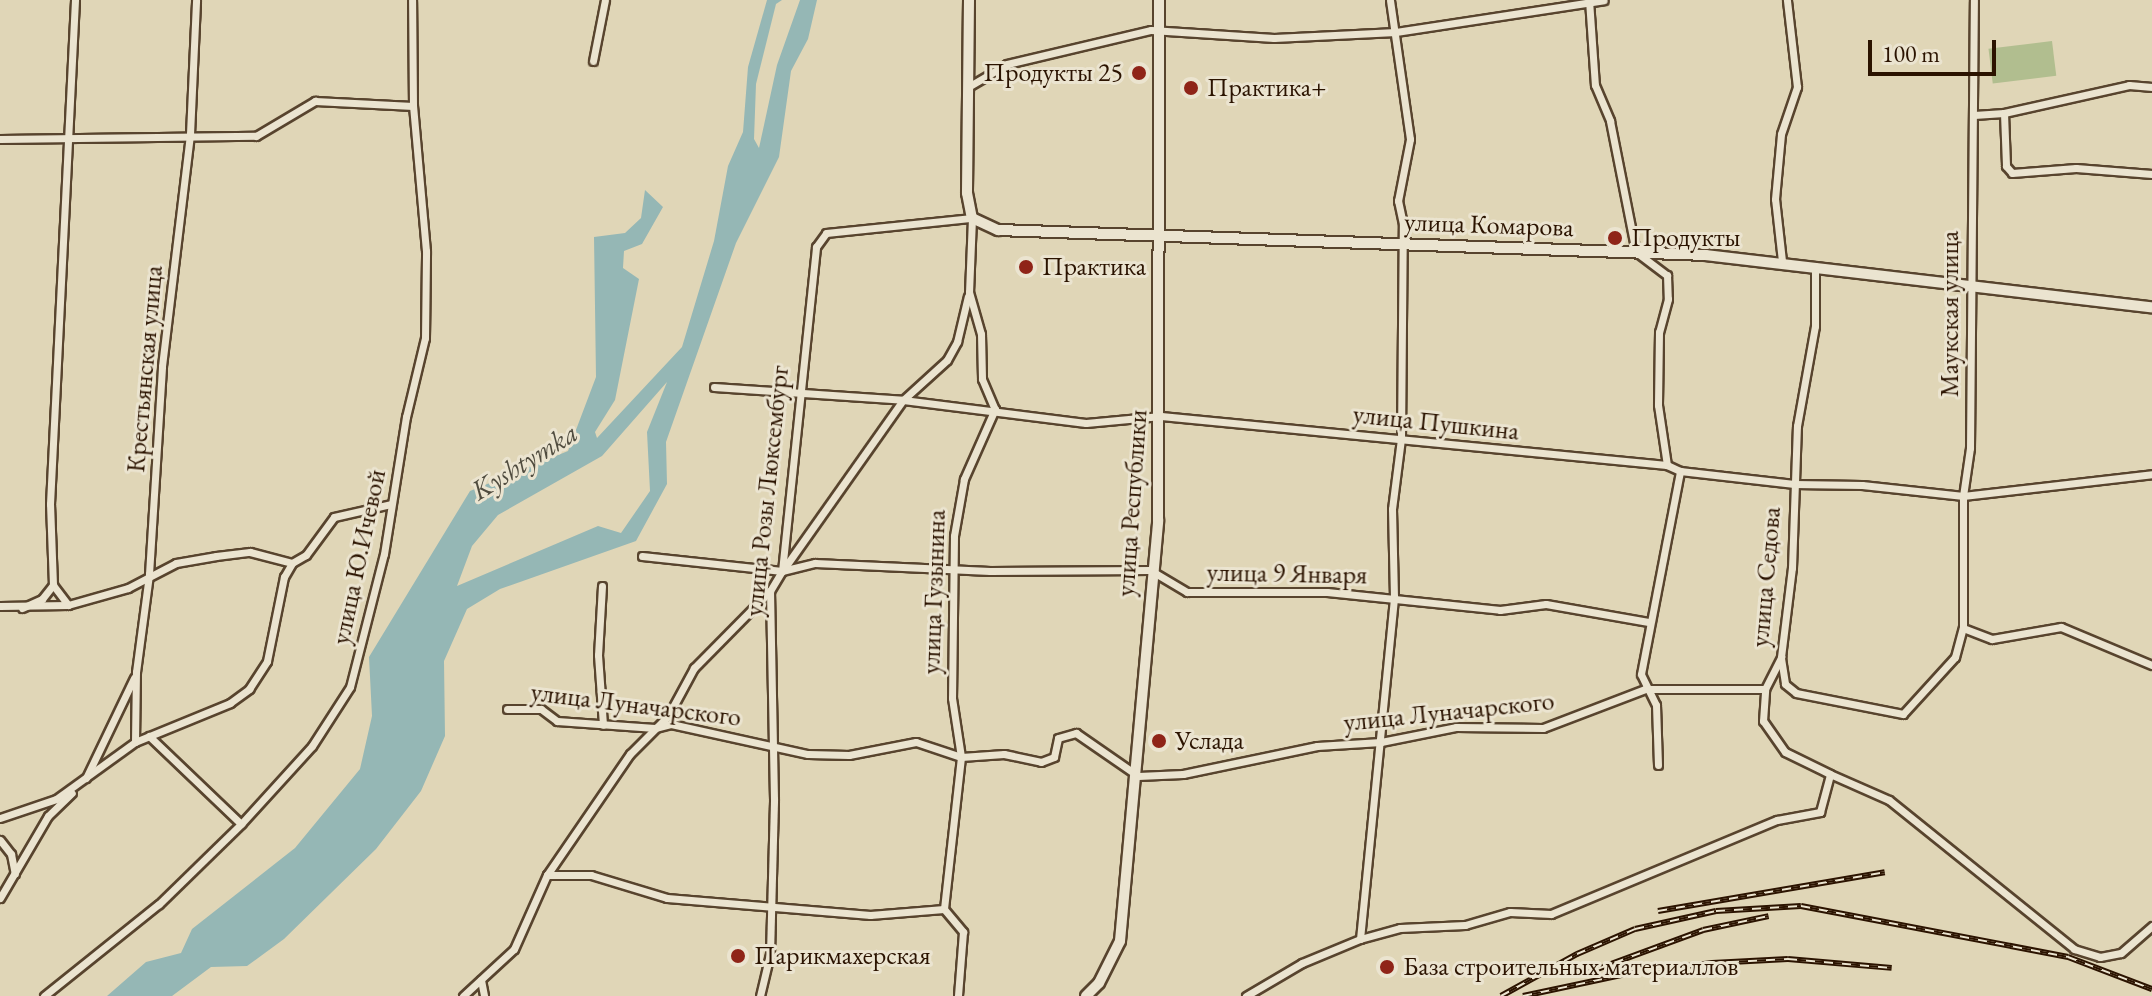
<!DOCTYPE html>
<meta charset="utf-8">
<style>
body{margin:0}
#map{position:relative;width:2152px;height:996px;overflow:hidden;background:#e0d6b7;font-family:"EB Garamond",serif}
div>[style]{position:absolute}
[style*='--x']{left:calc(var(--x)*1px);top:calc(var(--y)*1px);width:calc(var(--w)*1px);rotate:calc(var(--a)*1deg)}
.green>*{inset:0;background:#b1be8f;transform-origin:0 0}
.water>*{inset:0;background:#95b7b5}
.roads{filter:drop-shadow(2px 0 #58442e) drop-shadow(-2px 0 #58442e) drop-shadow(0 2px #58442e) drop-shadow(0 -2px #58442e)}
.street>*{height:7px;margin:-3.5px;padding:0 3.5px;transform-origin:3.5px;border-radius:3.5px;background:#ebe4d0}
.secondary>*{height:10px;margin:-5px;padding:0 5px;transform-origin:5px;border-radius:5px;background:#ebe4d0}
.rail>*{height:6px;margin-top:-3px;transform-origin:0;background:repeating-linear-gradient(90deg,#ebe4d0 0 9px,#2b1300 0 18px);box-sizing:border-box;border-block:2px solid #2b1300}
.dots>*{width:22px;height:22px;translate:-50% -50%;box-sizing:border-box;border:4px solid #ebe4d0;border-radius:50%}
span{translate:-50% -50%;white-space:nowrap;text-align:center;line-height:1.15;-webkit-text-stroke:6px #ebe4d0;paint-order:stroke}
.poi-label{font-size:26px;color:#2b1300}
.right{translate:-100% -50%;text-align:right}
.left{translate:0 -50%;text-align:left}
.street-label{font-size:26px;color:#2b1300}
.water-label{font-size:28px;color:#504c3f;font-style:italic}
.scale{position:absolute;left:1868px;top:40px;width:128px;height:36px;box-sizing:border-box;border:4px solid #2b1300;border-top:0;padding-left:10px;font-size:24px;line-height:28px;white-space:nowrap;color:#2b1300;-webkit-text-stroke:6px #ebe4d0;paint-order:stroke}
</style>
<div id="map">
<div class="green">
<i style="left:2052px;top:41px;width:35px;height:64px;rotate:83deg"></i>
</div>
<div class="water">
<i style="clip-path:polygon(evenodd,767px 0,782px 0,776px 4px,756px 84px,754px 139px,759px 148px,777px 65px,800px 0,817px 0,808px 39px,791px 71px,779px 157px,736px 243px,666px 442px,667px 484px,636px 541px,500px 589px,467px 609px,444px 661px,445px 736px,421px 791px,376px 849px,284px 939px,247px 966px,211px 967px,172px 996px,107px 996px,146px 962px,181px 953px,192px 929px,295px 848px,360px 769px,372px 716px,369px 657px,470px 491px,568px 451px,596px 377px,594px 237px,625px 233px,641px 218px,645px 190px,663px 207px,642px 244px,624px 251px,623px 268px,639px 279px,615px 400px,595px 432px,597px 438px,682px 347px,714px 241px,728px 166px,743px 132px,748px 67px,767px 0,667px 382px,647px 432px,650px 491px,621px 533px,598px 526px,457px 586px,472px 546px,498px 515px,602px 456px,667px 382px)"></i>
</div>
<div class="roads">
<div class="street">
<i style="--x:1589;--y:0;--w:85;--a:86"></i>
<i style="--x:1595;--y:85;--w:39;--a:67"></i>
<i style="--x:1610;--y:121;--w:134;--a:78.8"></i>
<i style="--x:1636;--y:252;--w:39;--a:37"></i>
<i style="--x:1667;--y:275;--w:24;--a:88"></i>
<i style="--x:1668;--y:299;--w:34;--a:105"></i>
<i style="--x:1659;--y:332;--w:73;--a:90.8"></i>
<i style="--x:1658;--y:405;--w:61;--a:81.5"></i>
<i style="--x:593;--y:61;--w:62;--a:-78.9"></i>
<i style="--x:968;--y:87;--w:45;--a:-30.5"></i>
<i style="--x:1007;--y:64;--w:148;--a:-13.3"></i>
<i style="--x:1151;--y:30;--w:123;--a:3.7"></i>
<i style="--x:1274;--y:38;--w:122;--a:-2.8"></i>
<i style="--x:1396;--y:32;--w:210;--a:-8.7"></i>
<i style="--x:2004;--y:113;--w:53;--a:87.8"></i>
<i style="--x:2006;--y:166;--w:9;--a:49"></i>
<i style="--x:2012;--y:173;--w:64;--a:-4.5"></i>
<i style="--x:2076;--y:168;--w:76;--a:4.5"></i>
<i style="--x:1974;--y:115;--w:30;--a:-4"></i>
<i style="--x:2004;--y:113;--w:128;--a:-12.6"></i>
<i style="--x:2129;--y:85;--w:23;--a:5"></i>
<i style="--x:0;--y:139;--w:256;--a:-0.7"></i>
<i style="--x:256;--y:136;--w:69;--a:-30.7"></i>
<i style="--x:315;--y:101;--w:98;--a:2.9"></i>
<i style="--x:1782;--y:261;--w:62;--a:-96.4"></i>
<i style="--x:1775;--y:199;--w:65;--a:-84.7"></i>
<i style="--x:1781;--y:134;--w:50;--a:-71.2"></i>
<i style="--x:1797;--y:87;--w:88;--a:-96.6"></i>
<i style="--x:714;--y:387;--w:189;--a:3.9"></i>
<i style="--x:903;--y:400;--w:184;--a:7.2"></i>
<i style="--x:1086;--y:423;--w:75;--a:-5.3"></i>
<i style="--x:1161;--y:416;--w:508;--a:5.53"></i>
<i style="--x:1667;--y:465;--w:14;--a:25"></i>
<i style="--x:1680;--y:471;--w:115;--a:6.5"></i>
<i style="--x:1794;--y:484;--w:68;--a:0.8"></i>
<i style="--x:1862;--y:485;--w:102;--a:6.2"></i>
<i style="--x:1963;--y:496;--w:190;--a:-6.6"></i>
<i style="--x:642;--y:556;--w:141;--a:6.1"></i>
<i style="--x:782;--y:571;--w:34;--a:-14"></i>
<i style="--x:815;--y:563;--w:175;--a:2.6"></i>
<i style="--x:990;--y:571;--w:160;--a:-0.4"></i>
<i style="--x:1150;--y:570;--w:43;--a:30.7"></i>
<i style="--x:1187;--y:592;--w:140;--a:0"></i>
<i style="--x:1327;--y:592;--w:174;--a:5.9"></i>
<i style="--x:1500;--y:610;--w:46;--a:-7.4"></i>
<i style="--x:1546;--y:604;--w:104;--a:10"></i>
<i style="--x:783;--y:570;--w:208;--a:-54.8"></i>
<i style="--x:903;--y:400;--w:59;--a:-42.3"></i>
<i style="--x:947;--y:360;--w:21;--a:-61"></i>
<i style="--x:957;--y:342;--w:47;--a:-76.6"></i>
<i style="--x:53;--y:585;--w:25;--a:53"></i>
<i style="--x:602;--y:586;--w:69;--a:93.3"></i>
<i style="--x:598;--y:655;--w:70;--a:85.9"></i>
<i style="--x:0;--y:606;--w:68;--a:-0.8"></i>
<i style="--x:68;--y:605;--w:62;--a:-15.8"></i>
<i style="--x:128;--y:588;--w:54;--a:-27.5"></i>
<i style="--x:176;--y:563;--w:41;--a:-9.9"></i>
<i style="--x:216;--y:556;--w:34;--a:-7"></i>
<i style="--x:250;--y:552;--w:43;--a:14.7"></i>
<i style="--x:22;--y:608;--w:22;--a:-24"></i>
<i style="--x:42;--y:599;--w:18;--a:-52"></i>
<i style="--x:53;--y:585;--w:81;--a:-92.1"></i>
<i style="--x:50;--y:504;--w:505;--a:-87.16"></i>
<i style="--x:1963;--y:628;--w:31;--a:21"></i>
<i style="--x:1992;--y:639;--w:70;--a:-9.9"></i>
<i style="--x:2061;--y:627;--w:99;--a:22.7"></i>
<i style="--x:1781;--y:658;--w:26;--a:81"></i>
<i style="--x:1785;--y:684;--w:14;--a:39"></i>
<i style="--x:1796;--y:693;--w:109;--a:11.1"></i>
<i style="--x:1903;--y:714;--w:77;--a:-47.6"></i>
<i style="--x:1955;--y:657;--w:30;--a:-75"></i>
<i style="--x:1963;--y:628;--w:132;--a:-90"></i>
<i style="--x:1963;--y:496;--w:49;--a:-81.7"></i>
<i style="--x:1970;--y:448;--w:448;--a:-89.5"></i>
<i style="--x:507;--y:709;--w:34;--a:0"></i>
<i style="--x:541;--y:709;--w:20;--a:37"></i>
<i style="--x:557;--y:721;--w:98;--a:4.1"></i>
<i style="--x:655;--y:728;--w:16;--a:-14"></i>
<i style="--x:671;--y:724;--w:140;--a:12.4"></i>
<i style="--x:808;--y:754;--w:41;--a:1.4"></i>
<i style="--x:849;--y:755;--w:68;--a:-11"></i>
<i style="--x:916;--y:742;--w:47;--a:18.4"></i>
<i style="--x:961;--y:757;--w:43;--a:-4"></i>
<i style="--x:1004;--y:754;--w:38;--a:12"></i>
<i style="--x:1041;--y:762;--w:14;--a:-21"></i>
<i style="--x:1054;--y:757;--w:19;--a:-78"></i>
<i style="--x:1058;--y:738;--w:19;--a:-16"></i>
<i style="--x:1076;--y:733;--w:75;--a:34.7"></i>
<i style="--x:1138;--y:776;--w:45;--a:-2.5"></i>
<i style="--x:1183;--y:774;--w:137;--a:-11.8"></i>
<i style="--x:1317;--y:746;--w:64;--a:-3.6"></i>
<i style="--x:1381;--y:742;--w:76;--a:-11.3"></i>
<i style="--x:1456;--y:727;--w:87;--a:0.7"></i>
<i style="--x:1543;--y:728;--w:109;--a:-20.9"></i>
<i style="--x:1645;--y:689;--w:120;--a:0"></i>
<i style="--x:149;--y:736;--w:127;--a:43.7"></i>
<i style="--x:135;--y:742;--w:70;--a:-89.2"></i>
<i style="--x:136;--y:672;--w:99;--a:-82.4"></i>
<i style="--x:149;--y:574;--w:208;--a:-86.4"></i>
<i style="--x:162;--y:366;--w:234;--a:-83.1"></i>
<i style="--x:190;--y:134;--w:134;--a:-87.4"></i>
<i style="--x:1658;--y:765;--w:60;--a:-91.9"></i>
<i style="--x:1656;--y:705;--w:34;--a:-116"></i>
<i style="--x:1641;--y:674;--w:207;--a:-79.1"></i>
<i style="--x:1830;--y:774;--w:64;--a:23.8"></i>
<i style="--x:1889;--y:800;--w:238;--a:38.8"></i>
<i style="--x:2074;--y:949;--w:27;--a:17"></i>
<i style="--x:2100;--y:957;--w:21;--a:-11"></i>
<i style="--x:2121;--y:953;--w:41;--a:-41.1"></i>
<i style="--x:86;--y:778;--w:111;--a:-64.4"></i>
<i style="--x:0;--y:818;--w:59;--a:-18.7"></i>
<i style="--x:56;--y:799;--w:97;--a:-35.8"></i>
<i style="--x:135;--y:742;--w:103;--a:-22.3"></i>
<i style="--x:230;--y:703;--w:24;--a:-36"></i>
<i style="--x:249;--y:689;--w:33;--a:-57"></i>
<i style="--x:267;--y:661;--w:86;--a:-78.6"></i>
<i style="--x:284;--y:577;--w:16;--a:-60"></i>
<i style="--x:292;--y:563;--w:16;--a:-30"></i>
<i style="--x:306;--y:555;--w:47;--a:-53.6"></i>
<i style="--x:334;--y:517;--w:58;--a:-12.8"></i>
<i style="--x:0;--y:840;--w:18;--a:52"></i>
<i style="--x:11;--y:854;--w:20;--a:79"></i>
<i style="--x:547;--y:875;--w:44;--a:0"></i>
<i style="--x:591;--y:875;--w:79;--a:16.8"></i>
<i style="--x:667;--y:898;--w:204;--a:4.8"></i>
<i style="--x:870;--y:915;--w:74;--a:-4.6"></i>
<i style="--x:0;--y:898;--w:95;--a:-59.7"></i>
<i style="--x:48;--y:816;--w:33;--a:-44"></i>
<i style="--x:1360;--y:939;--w:344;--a:-84.3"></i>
<i style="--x:1394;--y:597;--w:88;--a:-91.3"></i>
<i style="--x:1392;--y:509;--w:71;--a:-82.7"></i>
<i style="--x:1401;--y:439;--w:215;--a:-89.5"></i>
<i style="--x:1403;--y:224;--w:24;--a:-102"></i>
<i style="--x:1398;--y:201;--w:63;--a:-79"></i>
<i style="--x:1410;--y:139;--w:140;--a:-98.2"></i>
<i style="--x:481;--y:980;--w:16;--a:79"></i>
<i style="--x:44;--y:996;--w:147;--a:-38.7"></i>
<i style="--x:159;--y:904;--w:115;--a:-44.3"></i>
<i style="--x:241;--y:824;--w:105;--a:-47.7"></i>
<i style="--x:312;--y:746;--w:70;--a:-57.2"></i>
<i style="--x:350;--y:687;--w:137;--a:-75.7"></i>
<i style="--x:384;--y:554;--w:139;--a:-80.9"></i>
<i style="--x:406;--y:417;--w:81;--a:-76.5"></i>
<i style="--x:425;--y:338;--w:87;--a:-89.3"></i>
<i style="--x:426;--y:251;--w:146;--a:-95.1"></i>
<i style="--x:413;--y:106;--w:106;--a:-90.5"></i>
<i style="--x:463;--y:996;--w:69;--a:-42.7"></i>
<i style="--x:514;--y:949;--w:81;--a:-66"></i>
<i style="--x:547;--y:875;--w:147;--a:-55.6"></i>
<i style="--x:630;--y:754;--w:54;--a:-45"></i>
<i style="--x:668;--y:716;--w:55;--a:-61.6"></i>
<i style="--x:694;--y:668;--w:108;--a:-45.4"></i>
<i style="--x:760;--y:996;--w:43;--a:-76.6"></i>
<i style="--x:770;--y:954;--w:155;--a:-88.5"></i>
<i style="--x:774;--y:799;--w:208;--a:-91.1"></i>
<i style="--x:770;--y:591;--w:23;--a:-59"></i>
<i style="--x:782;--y:571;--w:326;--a:-84"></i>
<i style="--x:816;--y:247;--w:17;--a:-54"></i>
<i style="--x:826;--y:233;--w:147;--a:-5.9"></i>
<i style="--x:972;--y:218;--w:74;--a:92.3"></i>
<i style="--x:969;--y:292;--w:44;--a:74.1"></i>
<i style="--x:981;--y:334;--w:45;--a:88.7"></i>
<i style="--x:982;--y:379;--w:33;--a:67"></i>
<i style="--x:995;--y:409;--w:77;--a:113.9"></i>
<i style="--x:964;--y:479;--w:58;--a:100"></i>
<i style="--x:954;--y:536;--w:162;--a:90.7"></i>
<i style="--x:952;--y:698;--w:60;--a:81.3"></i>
<i style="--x:961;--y:757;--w:153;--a:96.4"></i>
<i style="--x:944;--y:909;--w:30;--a:50"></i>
<i style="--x:963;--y:932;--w:64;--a:94.5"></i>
<i style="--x:1246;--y:996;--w:65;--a:-30.5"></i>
<i style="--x:1302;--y:963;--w:63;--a:-22.5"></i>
<i style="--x:1360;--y:939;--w:41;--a:-15.4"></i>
<i style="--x:1400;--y:928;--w:65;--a:-2.6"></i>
<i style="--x:1465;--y:925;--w:47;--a:-16.1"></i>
<i style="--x:1510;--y:912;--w:41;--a:2.8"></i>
<i style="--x:1551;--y:914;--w:245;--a:-22.6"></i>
<i style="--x:1777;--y:820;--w:44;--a:-10.5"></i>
<i style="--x:1820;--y:812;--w:39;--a:-75"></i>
<i style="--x:1830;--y:774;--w:50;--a:-153.9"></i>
<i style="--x:1785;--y:752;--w:38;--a:-125"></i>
<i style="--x:1763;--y:721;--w:32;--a:-86"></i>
<i style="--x:1765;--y:689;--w:36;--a:-63"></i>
<i style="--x:1781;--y:657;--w:90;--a:-83"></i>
<i style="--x:1792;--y:568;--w:142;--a:-88"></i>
<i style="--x:1797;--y:426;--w:102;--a:-79.8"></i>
<i style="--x:1815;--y:326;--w:60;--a:-90"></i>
</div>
<div class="secondary">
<i style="--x:969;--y:0;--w:193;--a:90.6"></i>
<i style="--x:967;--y:193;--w:25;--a:79"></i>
<i style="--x:972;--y:218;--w:29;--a:25"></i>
<i style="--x:998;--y:230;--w:708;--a:2.02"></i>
<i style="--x:1706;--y:255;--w:449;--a:6.7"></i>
<i style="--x:1086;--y:996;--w:18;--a:-45"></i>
<i style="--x:1099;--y:983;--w:47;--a:-63.4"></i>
<i style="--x:1120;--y:941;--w:422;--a:-84.8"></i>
<i style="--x:1158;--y:521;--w:521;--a:-89.89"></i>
</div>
</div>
<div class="rail">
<i style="--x:1658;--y:911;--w:230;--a:-9.7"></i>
<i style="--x:1581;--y:975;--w:130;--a:-20.2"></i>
<i style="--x:1703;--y:930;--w:67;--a:-12"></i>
<i style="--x:1501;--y:996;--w:87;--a:-28.9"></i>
<i style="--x:1577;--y:954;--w:63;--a:-23.3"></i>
<i style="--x:1635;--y:929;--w:83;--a:-12.5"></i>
<i style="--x:1716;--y:911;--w:85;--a:-3.4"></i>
<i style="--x:1801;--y:906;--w:272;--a:10.8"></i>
<i style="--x:2068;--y:957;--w:90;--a:20.9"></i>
<i style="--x:1523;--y:996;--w:116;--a:-12"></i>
<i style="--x:1636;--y:972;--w:77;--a:-6.8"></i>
<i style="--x:1712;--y:963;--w:76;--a:-3"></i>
<i style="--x:1788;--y:959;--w:104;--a:4.9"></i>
</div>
<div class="dots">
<i style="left:1139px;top:73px;background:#8f2418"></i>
<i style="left:1191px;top:88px;background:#8f2418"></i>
<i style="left:1615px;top:238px;background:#8f2418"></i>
<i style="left:1026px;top:267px;background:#8f2418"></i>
<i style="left:1159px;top:741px;background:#8f2418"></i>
<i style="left:738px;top:956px;background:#8f2418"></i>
<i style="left:1387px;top:967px;background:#8f2418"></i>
</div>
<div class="poi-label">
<span class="right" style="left:1123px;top:73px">Продукты 25</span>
<span class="left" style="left:1207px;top:88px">Практика+</span>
<span class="left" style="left:1631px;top:238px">Продукты</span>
<span class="left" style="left:1042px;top:267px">Практика</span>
<span class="left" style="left:1175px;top:741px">Услада</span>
<span class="left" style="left:754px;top:956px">Парикмахерская</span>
<span class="left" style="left:1403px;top:967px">База cтроительных материаллов</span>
</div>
<div class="street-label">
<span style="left:1489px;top:225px;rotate:2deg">улица Комарова</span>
<span style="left:1950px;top:314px;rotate:-90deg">Маукская улица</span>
<span style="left:145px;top:369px;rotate:-85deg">Крестьянская улица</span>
<span style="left:1436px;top:423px;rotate:6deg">улица Пушкина</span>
<span style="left:767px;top:491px;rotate:-84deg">улица Розы Люксембург</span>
<span style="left:1132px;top:503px;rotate:-86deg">улица Республики</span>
<span style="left:359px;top:557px;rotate:-78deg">улица Ю.Ичевой</span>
<span style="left:1287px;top:574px;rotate:1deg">улица 9 Января</span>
<span style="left:1766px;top:577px;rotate:-85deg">улица Седова</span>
<span style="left:934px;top:592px;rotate:-88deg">улица Гузынина</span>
<span style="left:636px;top:705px;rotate:7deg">улица Луначарского</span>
<span style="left:1449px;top:712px;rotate:-6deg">улица Луначарского</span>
</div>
<div class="water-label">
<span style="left:524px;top:461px;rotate:-32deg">Kyshtymka</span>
</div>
<div class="scale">100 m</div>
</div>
